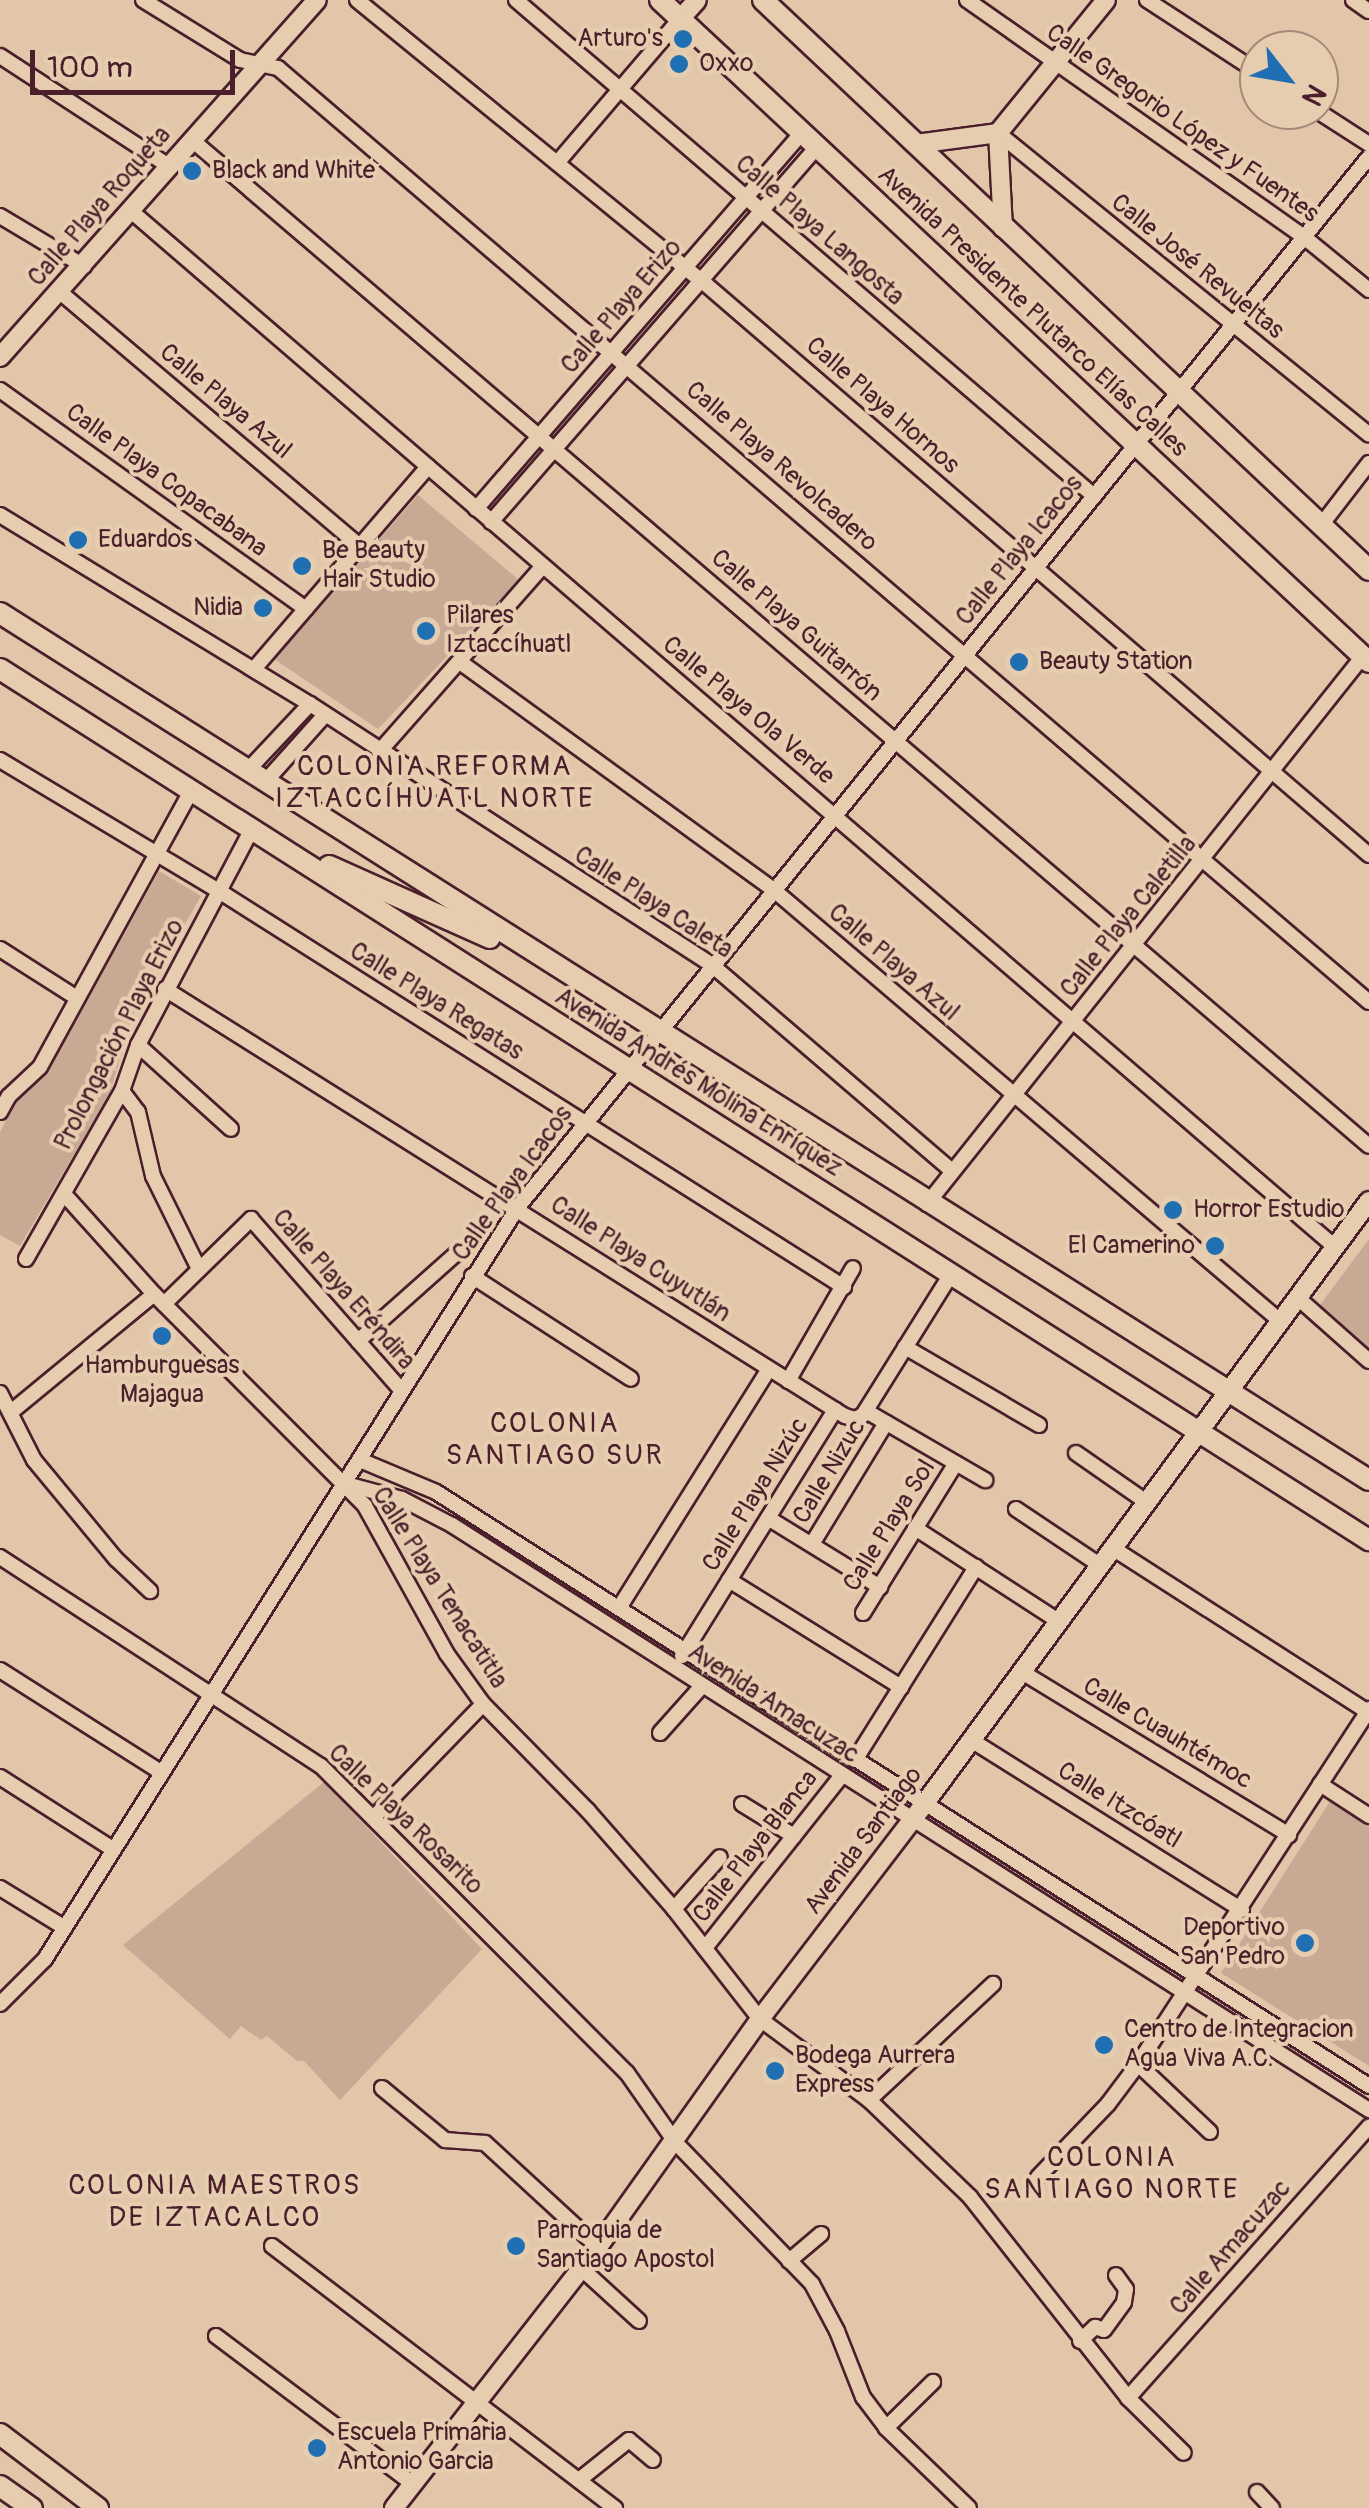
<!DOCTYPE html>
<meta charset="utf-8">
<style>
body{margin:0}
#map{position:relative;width:1369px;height:2508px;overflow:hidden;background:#e1c6aa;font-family:Pangolin,sans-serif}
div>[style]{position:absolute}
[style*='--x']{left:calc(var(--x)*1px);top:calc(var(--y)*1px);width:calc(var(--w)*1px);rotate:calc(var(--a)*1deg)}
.green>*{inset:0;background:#c8aa94}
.roads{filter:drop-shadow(2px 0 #4a1f2b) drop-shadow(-2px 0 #4a1f2b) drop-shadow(0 2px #4a1f2b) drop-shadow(0 -2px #4a1f2b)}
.minor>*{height:14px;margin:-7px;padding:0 7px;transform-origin:7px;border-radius:7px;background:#e7cdaf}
.tertiary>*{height:18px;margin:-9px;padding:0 9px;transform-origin:9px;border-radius:9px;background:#e7cdaf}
.secondary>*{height:20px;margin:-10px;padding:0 10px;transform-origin:10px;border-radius:10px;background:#e7cdaf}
.primary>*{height:20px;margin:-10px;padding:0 10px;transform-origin:10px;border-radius:10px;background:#e7cdaf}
.dots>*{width:28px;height:28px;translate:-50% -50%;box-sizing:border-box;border:5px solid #e7cdaf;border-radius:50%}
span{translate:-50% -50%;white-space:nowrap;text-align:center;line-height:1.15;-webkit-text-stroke:8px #e7cdaf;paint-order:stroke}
.poi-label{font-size:25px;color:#4a1f2b}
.right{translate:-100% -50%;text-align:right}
.left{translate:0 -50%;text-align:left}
.street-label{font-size:25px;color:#4a1f2b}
.neighbourhood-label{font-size:28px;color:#4a1f2b;letter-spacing:2.5px}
.north{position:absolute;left:1239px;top:30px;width:100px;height:100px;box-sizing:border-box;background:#e7cdaf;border:2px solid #a8877a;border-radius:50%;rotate:121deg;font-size:28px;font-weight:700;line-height:40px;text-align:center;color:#4a1f2b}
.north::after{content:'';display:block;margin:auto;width:35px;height:45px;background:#1f6fb2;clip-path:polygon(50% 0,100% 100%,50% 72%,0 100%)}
.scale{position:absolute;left:30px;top:50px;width:205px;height:45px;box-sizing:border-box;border:5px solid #4a1f2b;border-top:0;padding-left:12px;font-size:30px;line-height:35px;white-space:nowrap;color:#4a1f2b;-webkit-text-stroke:8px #e7cdaf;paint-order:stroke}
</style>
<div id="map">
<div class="green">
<i style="clip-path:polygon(418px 495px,519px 580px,378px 729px,274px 659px)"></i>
<i style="clip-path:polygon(159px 871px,201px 896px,132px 1017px,110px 1093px,20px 1246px,0 1235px,0 1132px,15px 1103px,50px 1068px)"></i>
<i style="clip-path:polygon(1369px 1239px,1369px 1356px,1317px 1309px)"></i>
<i style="clip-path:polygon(324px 1782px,482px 1949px,340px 2100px,304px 2061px,297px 2061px,267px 2036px,261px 2040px,241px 2026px,230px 2039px,123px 1945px)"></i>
<i style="clip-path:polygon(1332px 1798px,1369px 1822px,1369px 2066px,1221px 1973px)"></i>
</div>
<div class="roads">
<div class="minor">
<i style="--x:143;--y:0;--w:114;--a:31.7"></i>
<i style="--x:240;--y:60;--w:39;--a:12"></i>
<i style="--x:278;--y:68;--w:1436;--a:40.57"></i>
<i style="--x:357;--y:0;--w:445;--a:39.2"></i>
<i style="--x:702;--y:281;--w:880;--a:40.71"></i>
<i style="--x:516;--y:0;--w:762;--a:40.63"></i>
<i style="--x:967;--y:0;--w:412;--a:35.1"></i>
<i style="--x:1304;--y:237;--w:84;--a:39.2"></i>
<i style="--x:1147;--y:0;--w:134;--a:33.1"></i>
<i style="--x:1353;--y:0;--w:19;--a:35"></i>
<i style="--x:0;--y:56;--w:202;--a:33.1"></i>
<i style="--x:1316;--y:110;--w:63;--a:32.7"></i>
<i style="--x:998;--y:133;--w:478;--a:39.1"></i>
<i style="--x:192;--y:140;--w:1548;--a:40.52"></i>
<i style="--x:557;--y:163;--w:189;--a:-49.5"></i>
<i style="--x:131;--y:211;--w:1588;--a:40.71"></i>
<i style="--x:0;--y:216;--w:98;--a:30.8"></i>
<i style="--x:60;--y:292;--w:393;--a:40.3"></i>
<i style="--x:0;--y:390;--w:376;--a:35.6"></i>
<i style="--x:476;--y:509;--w:496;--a:-49.1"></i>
<i style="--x:0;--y:515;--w:363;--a:31.4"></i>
<i style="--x:310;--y:704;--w:481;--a:33"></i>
<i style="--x:713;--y:966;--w:315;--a:40.6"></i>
<i style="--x:491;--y:522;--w:495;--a:-49"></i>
<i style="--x:1322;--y:524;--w:77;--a:-52.4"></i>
<i style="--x:460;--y:662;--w:389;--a:36"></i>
<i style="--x:775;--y:891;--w:663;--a:40.41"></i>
<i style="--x:254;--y:669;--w:267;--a:-49.3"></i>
<i style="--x:379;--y:752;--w:248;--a:-48.6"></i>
<i style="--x:0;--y:760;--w:255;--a:30.9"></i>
<i style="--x:219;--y:891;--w:740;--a:32.36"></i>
<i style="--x:247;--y:771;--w:92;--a:-46.8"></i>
<i style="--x:265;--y:782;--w:90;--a:-48.2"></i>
<i style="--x:0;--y:949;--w:91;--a:32.5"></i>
<i style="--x:165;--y:989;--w:803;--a:32.13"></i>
<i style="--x:845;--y:1416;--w:10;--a:17"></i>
<i style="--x:855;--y:1419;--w:9;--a:-27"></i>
<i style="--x:863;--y:1415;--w:166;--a:-58"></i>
<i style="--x:138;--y:1045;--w:125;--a:42.1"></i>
<i style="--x:122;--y:1091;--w:26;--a:53"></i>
<i style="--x:138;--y:1112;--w:66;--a:76.8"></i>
<i style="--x:153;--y:1176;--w:104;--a:63.7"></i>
<i style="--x:0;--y:1112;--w:18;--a:-61"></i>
<i style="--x:9;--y:1096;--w:42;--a:-43.1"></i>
<i style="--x:40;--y:1067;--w:315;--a:-61.3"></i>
<i style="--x:64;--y:1194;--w:135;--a:48"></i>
<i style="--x:154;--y:1294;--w:299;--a:45.1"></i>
<i style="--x:365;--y:1506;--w:169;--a:61"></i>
<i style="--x:447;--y:1654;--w:62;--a:54.2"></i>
<i style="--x:483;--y:1704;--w:150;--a:45.5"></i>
<i style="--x:588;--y:1811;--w:130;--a:48.7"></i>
<i style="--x:674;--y:1909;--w:140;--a:52"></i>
<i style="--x:760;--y:2019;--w:136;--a:36.6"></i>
<i style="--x:869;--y:2100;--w:140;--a:43.8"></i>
<i style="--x:970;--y:2197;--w:256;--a:51.8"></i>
<i style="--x:1128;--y:2398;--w:78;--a:44.5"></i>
<i style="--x:927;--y:1204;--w:700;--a:-51.49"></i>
<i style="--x:26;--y:1259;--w:193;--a:-60.3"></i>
<i style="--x:122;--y:1091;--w:49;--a:-70.8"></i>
<i style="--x:138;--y:1045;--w:244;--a:-62.2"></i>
<i style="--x:472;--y:1276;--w:189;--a:32.9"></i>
<i style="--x:1298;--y:1298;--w:95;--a:41.6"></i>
<i style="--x:164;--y:1304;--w:122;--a:-44.3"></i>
<i style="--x:251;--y:1219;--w:227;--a:48.7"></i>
<i style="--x:358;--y:1341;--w:134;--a:-41.7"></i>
<i style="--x:905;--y:1347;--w:155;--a:30.2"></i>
<i style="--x:788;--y:1381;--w:130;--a:-60.1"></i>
<i style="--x:0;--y:1393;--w:75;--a:63.1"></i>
<i style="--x:34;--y:1460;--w:129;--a:50.4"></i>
<i style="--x:116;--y:1559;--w:47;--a:43.3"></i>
<i style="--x:866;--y:1411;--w:138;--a:30.1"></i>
<i style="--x:11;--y:1412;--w:185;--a:-39.5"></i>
<i style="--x:1076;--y:1453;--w:88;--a:34.8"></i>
<i style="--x:360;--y:1460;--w:82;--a:22.8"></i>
<i style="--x:436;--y:1492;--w:1106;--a:32.48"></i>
<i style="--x:346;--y:1484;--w:58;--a:15"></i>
<i style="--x:402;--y:1499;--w:56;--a:27.5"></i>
<i style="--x:452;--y:1525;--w:1088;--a:32.54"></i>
<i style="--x:1016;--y:1509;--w:102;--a:33.8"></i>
<i style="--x:768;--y:1518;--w:132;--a:31.6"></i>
<i style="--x:915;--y:1528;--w:173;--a:33"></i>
<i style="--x:812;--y:1544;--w:142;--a:-58.6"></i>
<i style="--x:1114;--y:1549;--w:303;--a:32.7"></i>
<i style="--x:0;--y:1557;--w:383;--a:33.1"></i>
<i style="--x:321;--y:1766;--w:433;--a:45.1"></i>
<i style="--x:627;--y:2073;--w:85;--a:55"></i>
<i style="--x:676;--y:2143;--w:196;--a:46"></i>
<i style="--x:812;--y:2284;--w:53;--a:62"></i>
<i style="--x:837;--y:2331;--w:71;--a:68.5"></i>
<i style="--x:863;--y:2397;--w:39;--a:53"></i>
<i style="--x:886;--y:2428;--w:115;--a:43.9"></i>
<i style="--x:729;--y:1580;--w:203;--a:31.9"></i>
<i style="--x:619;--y:1608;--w:282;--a:-57.9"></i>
<i style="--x:863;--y:1613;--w:176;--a:-58.2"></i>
<i style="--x:682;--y:1656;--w:290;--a:-58.1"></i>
<i style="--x:0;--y:1670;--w:192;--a:32.4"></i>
<i style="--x:1022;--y:1672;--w:313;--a:31.4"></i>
<i style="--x:660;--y:1733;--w:63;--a:-48.2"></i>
<i style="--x:971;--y:1740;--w:320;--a:32.1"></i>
<i style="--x:855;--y:1760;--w:228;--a:-57.9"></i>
<i style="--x:0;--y:1777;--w:135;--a:32.6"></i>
<i style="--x:1320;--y:1784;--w:59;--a:33.1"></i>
<i style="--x:742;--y:1804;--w:61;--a:31.6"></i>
<i style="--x:373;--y:1818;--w:158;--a:-46"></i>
<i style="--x:0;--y:1888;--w:76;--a:31.6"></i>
<i style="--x:674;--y:1909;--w:69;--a:-48.5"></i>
<i style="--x:705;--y:1948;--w:221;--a:-51.6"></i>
<i style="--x:0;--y:2004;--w:64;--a:-45"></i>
<i style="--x:45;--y:1959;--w:888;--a:-57.83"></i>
<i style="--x:518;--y:1207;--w:1352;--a:-50.98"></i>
<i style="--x:1138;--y:2064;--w:99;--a:43.4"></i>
<i style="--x:382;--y:2088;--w:82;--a:39.5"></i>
<i style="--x:445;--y:2140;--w:40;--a:4.3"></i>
<i style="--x:485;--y:2143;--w:154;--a:42.6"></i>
<i style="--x:869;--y:2100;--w:170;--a:-43.1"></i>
<i style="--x:1038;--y:2177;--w:101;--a:-46.2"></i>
<i style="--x:1108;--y:2104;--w:50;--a:-53.1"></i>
<i style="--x:1138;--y:2064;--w:424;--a:-56.9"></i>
<i style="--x:272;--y:2246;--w:432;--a:37.4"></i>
<i style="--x:789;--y:2261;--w:42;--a:-40.2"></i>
<i style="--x:582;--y:2269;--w:77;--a:42.4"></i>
<i style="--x:216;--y:2336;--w:245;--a:36.9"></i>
<i style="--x:1080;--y:2341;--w:21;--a:-43"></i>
<i style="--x:1095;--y:2327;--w:9;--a:18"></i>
<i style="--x:1104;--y:2330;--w:34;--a:-54"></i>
<i style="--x:1124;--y:2302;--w:13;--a:-81"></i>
<i style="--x:1126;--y:2289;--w:17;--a:-126"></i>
<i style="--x:1128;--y:2398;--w:363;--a:-48.4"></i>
<i style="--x:886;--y:2428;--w:66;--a:-44.4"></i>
<i style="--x:579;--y:2480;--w:64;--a:-38.7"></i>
<i style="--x:629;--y:2440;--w:31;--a:40"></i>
<i style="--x:1257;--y:2492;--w:22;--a:47"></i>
</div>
<div class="tertiary">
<i style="--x:680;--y:19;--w:25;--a:-48"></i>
<i style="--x:998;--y:133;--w:95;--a:87"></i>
<i style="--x:916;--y:144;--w:83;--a:-7.6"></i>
<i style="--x:998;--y:133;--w:171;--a:-50.9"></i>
<i style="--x:0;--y:357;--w:477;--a:-48.4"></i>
<i style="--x:394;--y:2508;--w:331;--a:-52"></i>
<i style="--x:598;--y:2247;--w:280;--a:-54.6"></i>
<i style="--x:760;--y:2019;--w:272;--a:-52.6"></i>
<i style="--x:925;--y:1803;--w:748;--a:-53.59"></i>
</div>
<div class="secondary">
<i style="--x:660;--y:0;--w:970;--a:43.04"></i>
<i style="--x:763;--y:0;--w:832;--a:43.25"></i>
</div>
<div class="primary">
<i style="--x:0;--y:613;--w:1620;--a:32.35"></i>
<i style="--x:0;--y:669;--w:1623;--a:32.47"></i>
<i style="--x:329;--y:866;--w:176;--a:24.1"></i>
<i style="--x:0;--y:2434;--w:123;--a:37.1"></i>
<i style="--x:0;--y:2486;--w:39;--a:35"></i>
</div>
</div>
<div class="dots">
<i style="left:683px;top:39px;background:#1f6fb2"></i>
<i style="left:679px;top:64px;background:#1f6fb2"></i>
<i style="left:192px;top:171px;background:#1f6fb2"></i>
<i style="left:78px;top:540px;background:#1f6fb2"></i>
<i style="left:302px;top:566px;background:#1f6fb2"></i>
<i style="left:263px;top:608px;background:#1f6fb2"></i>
<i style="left:426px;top:631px;background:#1f6fb2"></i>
<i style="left:1019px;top:662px;background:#1f6fb2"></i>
<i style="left:1173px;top:1210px;background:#1f6fb2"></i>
<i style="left:1215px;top:1246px;background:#1f6fb2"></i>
<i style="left:162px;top:1336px;background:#1f6fb2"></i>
<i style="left:1305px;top:1943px;background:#1f6fb2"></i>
<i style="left:1104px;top:2045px;background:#1f6fb2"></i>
<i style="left:775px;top:2071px;background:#1f6fb2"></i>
<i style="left:516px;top:2246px;background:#1f6fb2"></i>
<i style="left:317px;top:2448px;background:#1f6fb2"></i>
</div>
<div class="poi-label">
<span class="right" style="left:663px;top:39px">Arturo's</span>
<span class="left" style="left:699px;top:64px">Oxxo</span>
<span class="left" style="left:212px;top:171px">Black and White</span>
<span class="left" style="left:98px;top:540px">Eduardos</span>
<span class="left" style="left:322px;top:566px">Be Beauty<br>Hair Studio</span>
<span class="right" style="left:243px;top:608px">Nidia</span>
<span class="left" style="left:446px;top:631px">Pilares<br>Iztaccíhuatl</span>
<span class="left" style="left:1039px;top:662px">Beauty Station</span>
<span class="left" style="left:1193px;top:1210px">Horror Estudio</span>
<span class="right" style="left:1195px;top:1246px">El Camerino</span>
<span style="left:162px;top:1381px">Hamburguesas<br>Majagua</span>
<span class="right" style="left:1285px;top:1943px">Deportivo<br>San Pedro</span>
<span class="left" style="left:1124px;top:2045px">Centro de Integracion<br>Agua Viva A.C.</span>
<span class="left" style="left:795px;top:2071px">Bodega Aurrera<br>Express</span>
<span class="left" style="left:536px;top:2246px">Parroquia de<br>Santiago Apostol</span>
<span class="left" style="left:337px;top:2448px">Escuela Primaria<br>Antonio Garcia</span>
</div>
<div class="street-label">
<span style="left:1182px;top:124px;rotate:35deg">Calle Gregorio López y Fuentes</span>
<span style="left:100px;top:207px;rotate:-49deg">Calle Playa Roqueta</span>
<span style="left:819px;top:231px;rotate:41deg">Calle Playa Langosta</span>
<span style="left:1197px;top:267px;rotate:39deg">Calle José Revueltas</span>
<span style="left:622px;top:307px;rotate:-49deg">Calle Playa Erizo</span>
<span style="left:1032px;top:312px;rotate:43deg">Avenida Presidente Plutarco Elías Calles</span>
<span style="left:225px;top:402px;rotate:40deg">Calle Playa Azul</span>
<span style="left:882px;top:406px;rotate:41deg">Calle Playa Hornos</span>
<span style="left:781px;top:467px;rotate:41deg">Calle Playa Revolcadero</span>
<span style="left:166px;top:481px;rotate:36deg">Calle Playa Copacabana</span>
<span style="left:1020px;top:551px;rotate:-51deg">Calle Playa Icacos</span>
<span style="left:796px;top:626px;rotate:41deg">Calle Playa Guitarrón</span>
<span style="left:748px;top:711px;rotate:40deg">Calle Playa Ola Verde</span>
<span style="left:653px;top:903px;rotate:33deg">Calle Playa Caleta</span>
<span style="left:1129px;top:917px;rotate:-51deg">Calle Playa Caletilla</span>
<span style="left:893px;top:963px;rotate:41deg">Calle Playa Azul</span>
<span style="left:436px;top:1002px;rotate:32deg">Calle Playa Regatas</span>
<span style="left:120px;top:1035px;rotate:-63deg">Prolongación Playa Erizo</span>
<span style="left:698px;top:1083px;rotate:32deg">Avenida Andrés Molina Enríquez</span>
<span style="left:513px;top:1184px;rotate:-54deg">Calle Playa Icacos</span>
<span style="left:640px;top:1260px;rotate:33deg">Calle Playa Cuyutlán</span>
<span style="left:343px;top:1290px;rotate:49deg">Calle Playa Eréndira</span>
<span style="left:830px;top:1472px;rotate:-59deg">Calle Nizuc</span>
<span style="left:756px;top:1495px;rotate:-58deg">Calle Playa Nizúc</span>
<span style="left:890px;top:1526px;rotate:-58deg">Calle Playa Sol</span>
<span style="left:439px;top:1588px;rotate:58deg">Calle Playa Tenacatitla</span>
<span style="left:773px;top:1704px;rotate:33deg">Avenida Amacuzac</span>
<span style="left:1167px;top:1734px;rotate:31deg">Calle Cuauhtémoc</span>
<span style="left:1119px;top:1806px;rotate:32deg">Calle Itzcóatl</span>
<span style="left:405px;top:1820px;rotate:44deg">Calle Playa Rosarito</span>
<span style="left:864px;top:1841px;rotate:-53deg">Avenida Santiago</span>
<span style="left:756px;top:1847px;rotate:-52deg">Calle Playa Blanca</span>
<span style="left:1231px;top:2248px;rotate:-49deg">Calle Amacuzac</span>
</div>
<div class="neighbourhood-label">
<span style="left:435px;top:783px">COLONIA REFORMA<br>IZTACCÍHUATL NORTE</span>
<span style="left:555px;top:1440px">COLONIA<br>SANTIAGO SUR</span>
<span style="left:1112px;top:2174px">COLONIA<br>SANTIAGO NORTE</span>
<span style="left:215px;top:2202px">COLONIA MAESTROS<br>DE IZTACALCO</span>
</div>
<div class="north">N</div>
<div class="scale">100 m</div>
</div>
